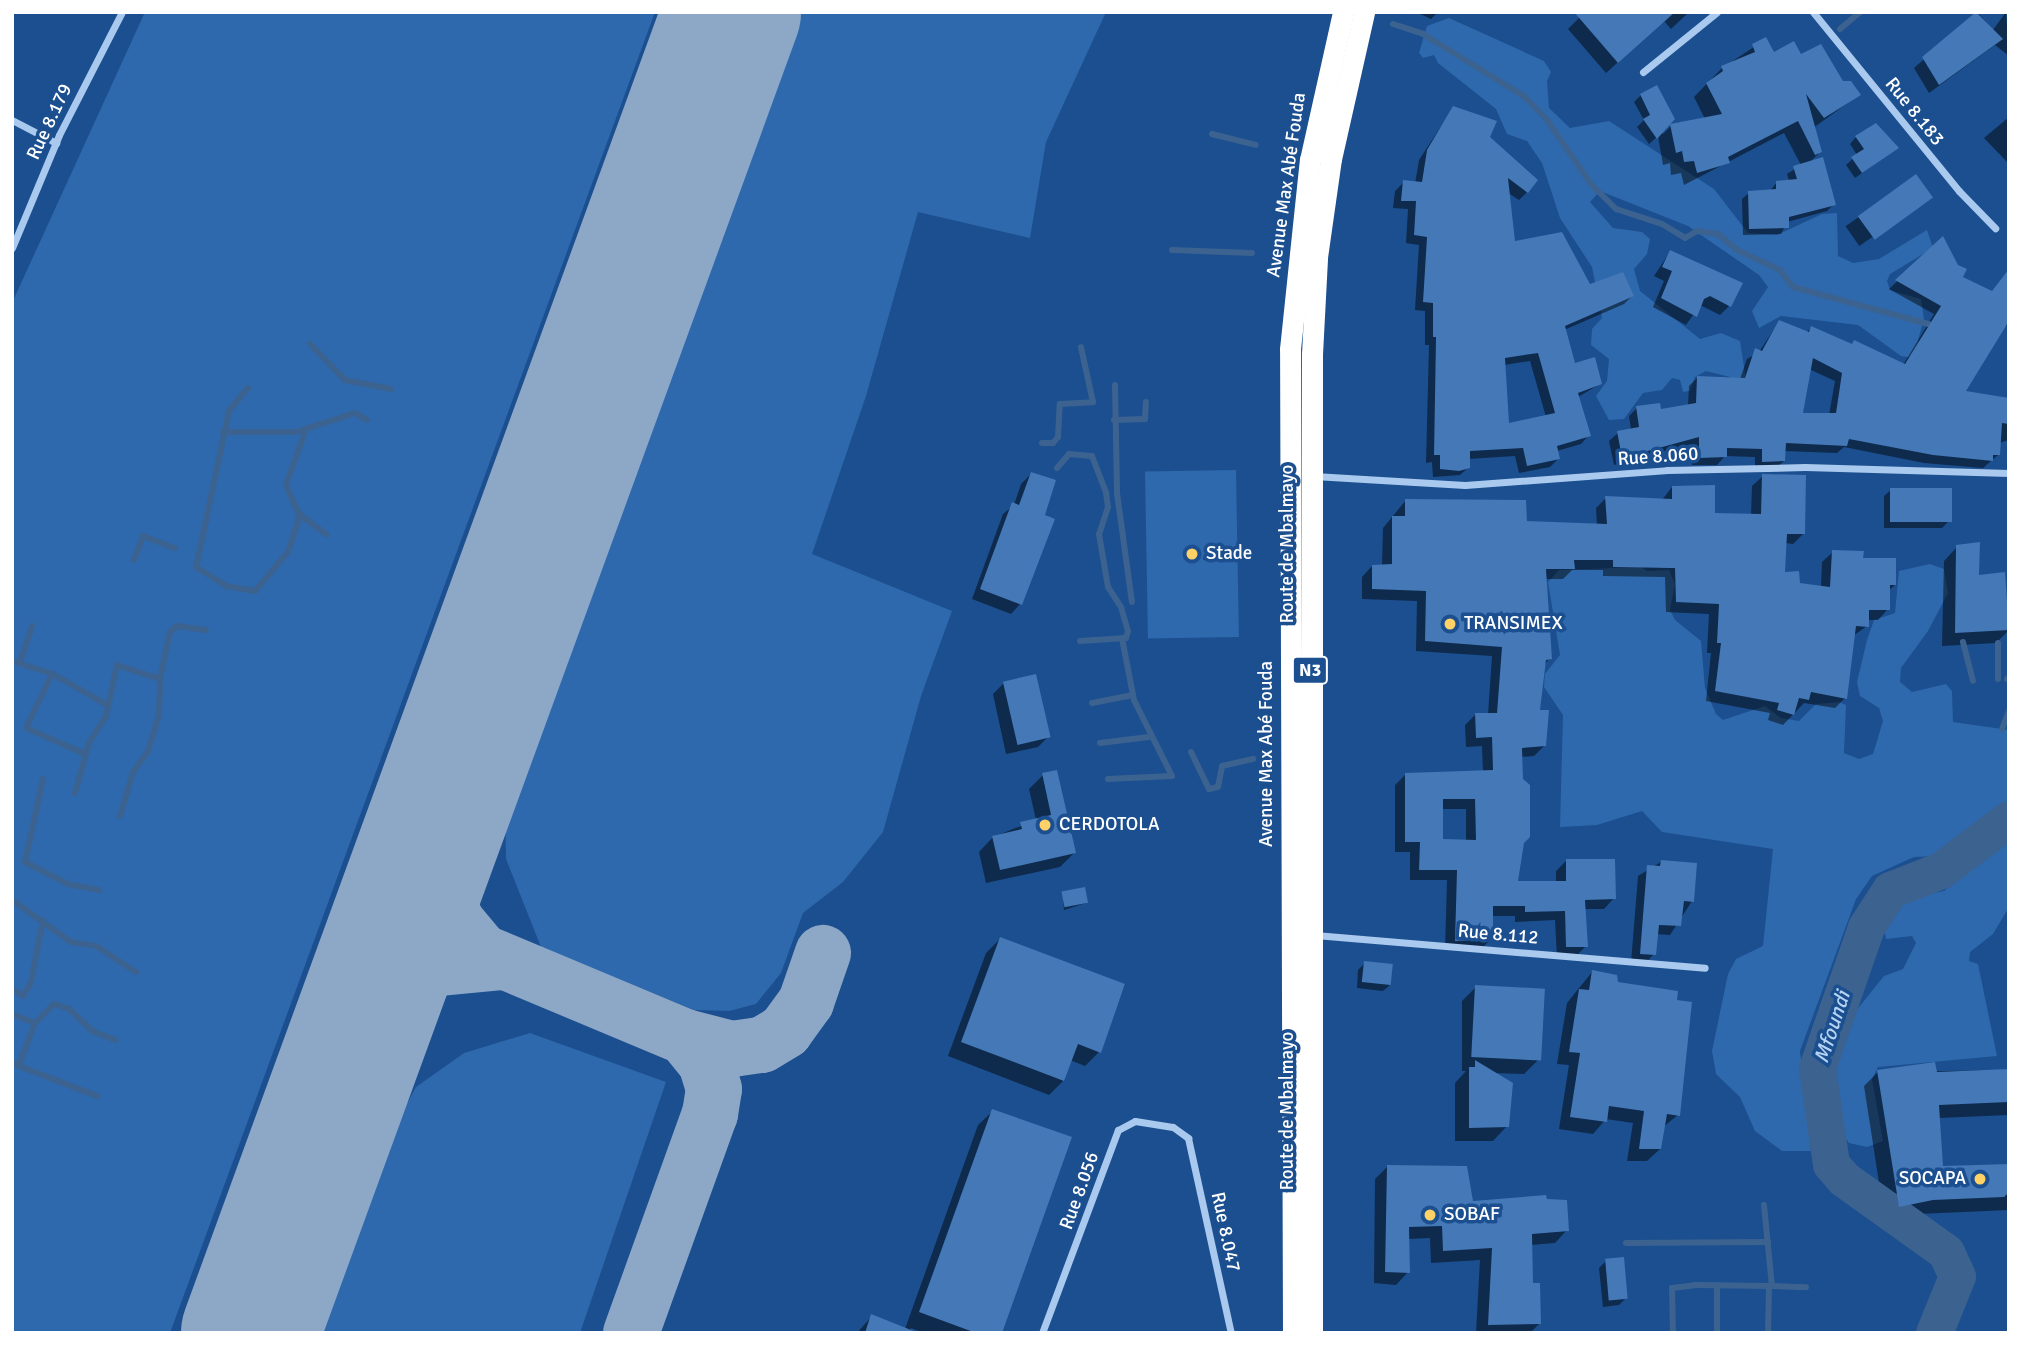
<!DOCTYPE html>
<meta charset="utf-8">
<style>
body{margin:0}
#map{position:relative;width:2021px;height:1345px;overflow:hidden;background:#1b4f8f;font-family:Signika,sans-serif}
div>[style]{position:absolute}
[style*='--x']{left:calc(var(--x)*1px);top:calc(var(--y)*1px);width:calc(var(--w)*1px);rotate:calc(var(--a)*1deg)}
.green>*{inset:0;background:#2e69ad;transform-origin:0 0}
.shadow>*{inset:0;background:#0007;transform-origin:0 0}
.stream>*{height:6px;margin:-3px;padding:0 3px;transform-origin:3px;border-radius:3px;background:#3c6290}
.river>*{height:37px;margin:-18.5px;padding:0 18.5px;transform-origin:18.5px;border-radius:18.5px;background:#3c6290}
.taxiway>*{height:56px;margin:-28px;padding:0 28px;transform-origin:28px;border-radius:28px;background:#8da7c7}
.runway>*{height:138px;margin:-69px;padding:0 69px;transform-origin:69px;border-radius:69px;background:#8da7c7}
.building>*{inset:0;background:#4478b7;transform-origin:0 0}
.street>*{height:7px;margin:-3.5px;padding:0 3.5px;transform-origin:3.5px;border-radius:3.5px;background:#a9c9ee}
.highway>*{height:21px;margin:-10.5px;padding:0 10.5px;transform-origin:10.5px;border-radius:10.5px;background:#fff}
.dots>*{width:19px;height:19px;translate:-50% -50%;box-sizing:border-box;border:4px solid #1b4f8f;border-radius:50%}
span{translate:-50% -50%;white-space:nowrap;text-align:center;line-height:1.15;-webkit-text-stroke:7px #1b4f8f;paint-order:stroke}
.shield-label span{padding:2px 5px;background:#1b4f8f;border:2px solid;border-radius:5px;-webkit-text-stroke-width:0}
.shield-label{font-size:18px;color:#fff;font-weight:700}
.street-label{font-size:19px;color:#fff}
.poi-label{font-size:19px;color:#fff}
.left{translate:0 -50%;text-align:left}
.right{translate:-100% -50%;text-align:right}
.water-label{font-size:21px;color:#b5d3f5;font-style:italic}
.frame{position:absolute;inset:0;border:14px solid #fff;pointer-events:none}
</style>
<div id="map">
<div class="green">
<i style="clip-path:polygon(145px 12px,655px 12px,170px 1333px,12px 1333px,12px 303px)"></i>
<i style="clip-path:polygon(796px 12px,1106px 12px,1046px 142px,1030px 238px,918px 212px,866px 396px,812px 554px,952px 611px,921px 696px,883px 832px,843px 882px,803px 913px,781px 973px,756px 1004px,729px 1011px,694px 1010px,541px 947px,506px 859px,505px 806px)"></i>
<i style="clip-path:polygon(1449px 18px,1544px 61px,1551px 72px,1547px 81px,1549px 108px,1570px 128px,1609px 121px,1714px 189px,1748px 233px,1777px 235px,1822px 214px,1837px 213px,1838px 256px,1853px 263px,1879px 259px,1927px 230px,1933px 248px,1890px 274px,1887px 281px,1890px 290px,1921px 299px,1924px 319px,1918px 340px,1925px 360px,1901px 356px,1858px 325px,1781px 316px,1759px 328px,1752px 311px,1768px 287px,1759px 275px,1688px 226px,1600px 191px,1590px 202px,1613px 228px,1642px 232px,1650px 239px,1647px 254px,1634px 269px,1640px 291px,1700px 339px,1721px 333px,1740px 341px,1746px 380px,1741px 386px,1730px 377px,1706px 371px,1695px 377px,1690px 391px,1683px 392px,1680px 380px,1672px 378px,1662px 390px,1643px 393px,1624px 419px,1609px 420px,1596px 396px,1607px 381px,1609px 359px,1591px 345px,1592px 329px,1602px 318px,1592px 267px,1560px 218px,1542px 163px,1527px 141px,1507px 134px,1496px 109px,1438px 63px,1434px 55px,1423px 58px,1419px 53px,1427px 26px)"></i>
<i style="left:1236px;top:470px;width:167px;height:91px;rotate:89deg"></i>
<i style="clip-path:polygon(1930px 564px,1944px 569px,1948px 593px,1928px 631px,1901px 668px,1900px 682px,1912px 692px,1946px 684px,1952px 691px,1953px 722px,2009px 730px,2009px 806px,1964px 833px,1937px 856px,1914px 857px,1872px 876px,1856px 899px,1800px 1051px,1811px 1151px,1782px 1151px,1755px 1131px,1740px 1097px,1716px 1074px,1712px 1051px,1728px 974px,1736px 959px,1763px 946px,1773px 849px,1662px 832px,1642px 811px,1597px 825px,1560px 827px,1563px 715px,1544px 687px,1545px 674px,1560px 655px,1548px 582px,1559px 570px,1641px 567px,1647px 571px,1669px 570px,1675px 584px,1670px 610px,1675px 620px,1701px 641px,1705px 688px,1716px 714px,1723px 720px,1765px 706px,1781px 718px,1799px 721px,1816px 704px,1839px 702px,1846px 705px,1844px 753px,1859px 759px,1873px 754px,1883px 721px,1879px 708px,1860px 696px,1857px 682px,1867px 640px,1874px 620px,1895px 613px,1899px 571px)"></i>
<i style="clip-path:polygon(2009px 832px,2009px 907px,1993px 934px,1970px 952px,1969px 961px,1978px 964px,1997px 1056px,1878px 1067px,1872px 1079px,1883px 1141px,1867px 1147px,1849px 1143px,1838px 1127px,1835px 1058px,1855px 1012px,1884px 976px,1903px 969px,1916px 943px,1912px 936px,1886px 939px,1883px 920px,1894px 901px,1944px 891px)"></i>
<i style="clip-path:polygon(530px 1033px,666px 1082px,580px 1333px,312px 1333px,371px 1169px,416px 1087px,464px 1053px)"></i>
</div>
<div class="shadow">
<i style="clip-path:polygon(1416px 12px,1438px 12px,1431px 19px)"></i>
<i style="clip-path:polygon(1585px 12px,1689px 12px,1671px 29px,1664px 21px,1606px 73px,1568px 29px)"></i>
<i style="clip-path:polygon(2006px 12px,2009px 56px,1995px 45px,1929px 93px,1914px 68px,1978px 13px,1993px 30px)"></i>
<i style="clip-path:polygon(1766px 39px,1773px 54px,1800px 57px,1859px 95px,1813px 128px,1820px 152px,1809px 163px,1834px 204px,1827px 211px,1787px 222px,1781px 234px,1743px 235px,1742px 199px,1749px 193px,1770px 191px,1777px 182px,1789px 181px,1787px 174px,1801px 165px,1784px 133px,1684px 185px,1681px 173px,1671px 175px,1670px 163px,1663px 165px,1658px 136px,1649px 144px,1637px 127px,1644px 120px,1634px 102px,1641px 95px,1663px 134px,1671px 126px,1705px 119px,1694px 97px,1722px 68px)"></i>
<i style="clip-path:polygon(evenodd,1453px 108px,1488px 138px,1527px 192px,1519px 200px,1507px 192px,1513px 243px,1590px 286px,1632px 296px,1624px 304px,1564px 330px,1574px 365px,1600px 384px,1578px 397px,1589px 435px,1581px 444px,1557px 451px,1558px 459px,1550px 467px,1519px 473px,1515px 456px,1468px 459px,1469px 467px,1460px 475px,1433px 477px,1432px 462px,1426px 463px,1429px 345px,1425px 345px,1425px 311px,1415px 310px,1419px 245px,1406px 243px,1408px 209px,1393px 208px,1395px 191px,1404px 182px,1415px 184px,1419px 160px,1453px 108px,1530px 361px,1546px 417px,1507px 425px,1504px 365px,1530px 361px)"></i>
<i style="clip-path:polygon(2009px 117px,2009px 164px,1984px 138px)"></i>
<i style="clip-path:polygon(1856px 137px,1897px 148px,1855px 178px,1846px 165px,1857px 155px,1850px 144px)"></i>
<i style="left:1916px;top:177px;width:24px;height:86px;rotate:55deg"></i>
<i style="clip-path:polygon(evenodd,1942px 239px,1961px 278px,1991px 293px,2009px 275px,2009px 326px,2003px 326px,1963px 392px,2009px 400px,2009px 440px,1999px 443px,1998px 455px,1983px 468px,1924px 463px,1844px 447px,1837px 453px,1784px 451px,1784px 461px,1775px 469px,1755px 469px,1755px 457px,1725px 456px,1717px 465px,1692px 465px,1691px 444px,1614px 465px,1609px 441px,1618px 433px,1631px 430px,1629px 416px,1637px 408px,1660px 411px,1688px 406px,1689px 386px,1697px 378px,1740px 379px,1747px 359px,1759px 352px,1779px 322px,1806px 333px,1811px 328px,1903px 365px,1934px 314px,1889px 289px,1942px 239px,1809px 369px,1835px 381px,1829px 415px,1800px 415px,1809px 369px)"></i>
<i style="clip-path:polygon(1670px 252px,1729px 306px,1720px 315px,1700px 305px,1686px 325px,1653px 307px,1664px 281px,1654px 276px)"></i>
<i style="clip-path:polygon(1031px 474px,1020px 604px,1011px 614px,972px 599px,1003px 514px,1014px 505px,1021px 484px)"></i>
<i style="clip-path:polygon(evenodd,1763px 476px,1804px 533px,1793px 544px,1785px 543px,1783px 574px,1798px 584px,1821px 587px,1822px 562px,1833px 552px,1862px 559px,1895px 585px,1888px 591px,1888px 609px,1878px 620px,1867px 620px,1867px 626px,1853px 636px,1845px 698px,1835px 708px,1804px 703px,1783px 725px,1768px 720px,1770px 713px,1706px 701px,1711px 653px,1707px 653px,1709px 614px,1666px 612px,1665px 577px,1603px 576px,1603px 570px,1572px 570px,1563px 579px,1545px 579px,1550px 658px,1543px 666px,1538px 712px,1545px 745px,1534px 756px,1520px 757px,1523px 842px,1516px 883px,1556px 883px,1556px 871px,1566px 861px,1614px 898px,1604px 909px,1583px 909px,1586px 946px,1576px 956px,1557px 957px,1555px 920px,1515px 922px,1515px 916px,1491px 916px,1491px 939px,1481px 949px,1445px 950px,1447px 880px,1410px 880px,1410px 852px,1395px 852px,1395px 785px,1405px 775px,1483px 772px,1482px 746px,1466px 747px,1465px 725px,1475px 715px,1488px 715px,1492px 656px,1416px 651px,1417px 601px,1362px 599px,1362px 577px,1372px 566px,1382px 566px,1383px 528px,1406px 500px,1525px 523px,1597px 525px,1596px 508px,1606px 498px,1662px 500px,1672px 487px,1714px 515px,1751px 516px,1752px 486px,1763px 476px,1441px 809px,1466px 809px,1466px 841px,1442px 841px,1441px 809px)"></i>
<i style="clip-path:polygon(1891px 490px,1949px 521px,1942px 528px,1884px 528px,1884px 496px)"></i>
<i style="clip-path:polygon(1957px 547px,1977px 577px,2003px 574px,2009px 630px,1996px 643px,1942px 646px,1944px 561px)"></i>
<i style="clip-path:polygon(1004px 683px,1048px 737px,1038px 747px,1006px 754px,993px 694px)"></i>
<i style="clip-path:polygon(1043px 775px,1074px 853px,1060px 867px,986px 883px,979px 852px,993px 837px,1036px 820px,1029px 789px)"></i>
<i style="clip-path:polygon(1661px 862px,1692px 901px,1670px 935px,1656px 934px,1654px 954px,1644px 964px,1631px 963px,1638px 876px)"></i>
<i style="clip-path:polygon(1063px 893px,1086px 903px,1064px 910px)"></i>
<i style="clip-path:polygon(1000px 939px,1125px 985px,1099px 1052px,1085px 1066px,1070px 1060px,1063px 1081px,1049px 1095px,948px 1056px,986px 953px)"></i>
<i style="clip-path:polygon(1365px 963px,1390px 985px,1383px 991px,1357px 988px,1358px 970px)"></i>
<i style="clip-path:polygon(1592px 972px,1616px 984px,1678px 1115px,1663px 1127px,1660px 1149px,1647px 1161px,1627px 1161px,1633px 1123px,1606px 1119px,1593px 1134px,1559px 1129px,1569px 1065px,1557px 1064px,1567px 1003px)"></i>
<i style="clip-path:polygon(1476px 987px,1538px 1060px,1524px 1074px,1492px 1073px,1507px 1126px,1493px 1141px,1455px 1141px,1455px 1083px,1466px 1071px,1462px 1071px,1462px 1001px)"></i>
<i style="clip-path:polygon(2009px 1070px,2009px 1115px,1938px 1118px,1941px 1168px,2009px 1165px,2009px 1210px,1918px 1214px,1885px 1221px,1864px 1086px,1878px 1072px)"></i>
<i style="clip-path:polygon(993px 1111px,1000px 1333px,923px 1333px,911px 1328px,909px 1333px,857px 1333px,872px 1316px,905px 1329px,978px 1125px)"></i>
<i style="clip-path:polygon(1388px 1166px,1472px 1203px,1567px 1230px,1555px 1243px,1530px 1245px,1531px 1285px,1539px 1324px,1530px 1333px,1476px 1333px,1480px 1260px,1431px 1263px,1430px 1238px,1408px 1239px,1408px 1272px,1396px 1285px,1374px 1283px,1375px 1179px)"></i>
<i style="clip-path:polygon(1606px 1261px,1626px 1298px,1619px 1305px,1603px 1307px,1599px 1268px)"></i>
</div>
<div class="stream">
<i style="--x:1393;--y:24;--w:32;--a:18"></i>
<i style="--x:1423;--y:34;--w:120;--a:31.7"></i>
<i style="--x:1525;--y:97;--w:32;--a:46"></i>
<i style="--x:1547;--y:120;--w:78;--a:55.5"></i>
<i style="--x:1591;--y:184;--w:35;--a:45"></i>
<i style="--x:1616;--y:209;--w:48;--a:18.1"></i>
<i style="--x:1662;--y:224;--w:27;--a:31"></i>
<i style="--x:1685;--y:238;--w:14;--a:-30"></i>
<i style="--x:1697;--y:231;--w:21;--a:8"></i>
<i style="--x:1718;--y:234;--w:25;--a:40"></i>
<i style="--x:1737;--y:250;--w:47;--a:24.9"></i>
<i style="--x:1780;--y:270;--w:21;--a:53"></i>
<i style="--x:1793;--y:287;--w:144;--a:15.3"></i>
<i style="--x:1840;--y:29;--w:26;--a:-40"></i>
<i style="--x:1212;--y:134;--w:45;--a:14"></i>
<i style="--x:1172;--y:250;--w:80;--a:2.1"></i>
<i style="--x:310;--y:344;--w:50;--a:45.8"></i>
<i style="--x:345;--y:380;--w:47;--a:11.1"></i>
<i style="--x:1115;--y:385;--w:108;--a:88.9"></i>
<i style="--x:1117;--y:493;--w:110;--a:82.2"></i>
<i style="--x:248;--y:388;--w:30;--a:130"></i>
<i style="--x:229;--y:411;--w:159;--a:101.9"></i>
<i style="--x:196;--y:567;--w:36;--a:32"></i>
<i style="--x:226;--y:586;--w:29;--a:10"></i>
<i style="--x:255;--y:591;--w:51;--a:-49.8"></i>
<i style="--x:288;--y:552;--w:40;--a:-72"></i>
<i style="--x:1114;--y:420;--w:31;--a:-2"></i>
<i style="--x:1145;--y:419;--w:17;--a:-87"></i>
<i style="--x:306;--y:429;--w:59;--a:109.7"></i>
<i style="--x:286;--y:485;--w:32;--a:66"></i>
<i style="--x:299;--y:514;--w:34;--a:37"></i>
<i style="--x:223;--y:432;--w:73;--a:0"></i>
<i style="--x:296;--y:432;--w:62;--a:-17.9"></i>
<i style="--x:355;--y:413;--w:14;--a:30"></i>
<i style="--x:1042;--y:443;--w:11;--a:0"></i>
<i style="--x:1053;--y:443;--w:8;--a:-50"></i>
<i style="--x:1058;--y:437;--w:33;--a:-87"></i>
<i style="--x:1060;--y:404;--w:33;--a:-3"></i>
<i style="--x:1093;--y:402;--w:56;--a:-102.3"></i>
<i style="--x:1057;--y:468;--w:18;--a:-49"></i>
<i style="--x:1069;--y:454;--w:23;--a:5"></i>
<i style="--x:1092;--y:456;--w:40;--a:69"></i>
<i style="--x:1106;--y:493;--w:14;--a:82"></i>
<i style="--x:1108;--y:507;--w:28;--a:108"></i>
<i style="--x:1099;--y:534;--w:54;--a:80.4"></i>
<i style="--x:1108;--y:587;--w:24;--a:57"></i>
<i style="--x:1121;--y:607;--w:25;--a:74"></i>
<i style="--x:1128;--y:631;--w:7;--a:106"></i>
<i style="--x:1126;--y:638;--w:46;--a:176.3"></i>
<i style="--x:134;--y:560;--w:26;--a:-69"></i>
<i style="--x:143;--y:536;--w:34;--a:21"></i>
<i style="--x:1963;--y:642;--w:40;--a:75.6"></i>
<i style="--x:1998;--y:643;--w:36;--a:90"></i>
<i style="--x:12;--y:661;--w:43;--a:17.6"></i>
<i style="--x:53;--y:674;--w:62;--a:29.9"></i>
<i style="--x:20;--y:663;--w:39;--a:-72"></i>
<i style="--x:52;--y:674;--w:60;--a:115.7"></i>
<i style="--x:26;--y:728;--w:64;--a:23.8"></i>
<i style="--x:2007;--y:679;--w:2;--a:27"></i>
<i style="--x:1092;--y:703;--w:42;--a:-11"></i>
<i style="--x:2002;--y:729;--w:19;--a:-69"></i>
<i style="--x:1100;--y:743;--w:49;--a:-7"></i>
<i style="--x:1191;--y:752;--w:41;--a:64.1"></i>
<i style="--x:1209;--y:789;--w:9;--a:-13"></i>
<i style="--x:1218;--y:787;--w:21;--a:-79"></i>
<i style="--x:1222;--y:766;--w:32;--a:-13"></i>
<i style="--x:43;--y:779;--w:85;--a:102.2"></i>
<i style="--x:25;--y:862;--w:48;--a:27.1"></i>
<i style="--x:68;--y:884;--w:32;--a:11"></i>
<i style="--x:1108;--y:779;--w:64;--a:-2.7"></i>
<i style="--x:1172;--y:776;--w:85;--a:-116.6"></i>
<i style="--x:1134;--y:700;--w:63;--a:-101"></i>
<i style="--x:75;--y:793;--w:52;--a:-74.4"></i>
<i style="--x:89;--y:743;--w:32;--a:-58"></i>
<i style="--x:106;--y:716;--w:52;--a:-77.8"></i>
<i style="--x:117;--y:665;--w:45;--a:18"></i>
<i style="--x:120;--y:816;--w:46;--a:-73.5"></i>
<i style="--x:133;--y:772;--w:26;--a:-54"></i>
<i style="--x:148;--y:751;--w:37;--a:-73"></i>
<i style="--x:159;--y:716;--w:37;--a:-88"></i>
<i style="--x:160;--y:679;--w:48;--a:-78"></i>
<i style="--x:170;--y:632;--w:9;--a:-41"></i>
<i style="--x:177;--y:626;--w:29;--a:8"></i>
<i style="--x:12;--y:900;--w:72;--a:35.4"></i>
<i style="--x:71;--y:942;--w:25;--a:9"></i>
<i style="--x:96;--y:946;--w:48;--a:33"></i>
<i style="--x:12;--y:989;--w:13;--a:32"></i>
<i style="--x:23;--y:996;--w:16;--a:-60"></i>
<i style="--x:31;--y:982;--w:63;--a:-79"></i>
<i style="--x:12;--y:1014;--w:24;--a:22"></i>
<i style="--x:12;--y:1063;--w:7;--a:16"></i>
<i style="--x:19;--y:1065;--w:45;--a:-69.1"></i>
<i style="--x:35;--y:1023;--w:27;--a:-45"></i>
<i style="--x:54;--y:1004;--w:16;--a:18"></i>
<i style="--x:69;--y:1009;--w:34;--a:43"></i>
<i style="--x:94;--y:1032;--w:23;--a:20"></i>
<i style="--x:19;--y:1066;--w:84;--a:21"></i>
<i style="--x:1764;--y:1205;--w:81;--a:84.4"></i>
<i style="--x:1772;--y:1286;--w:34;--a:2"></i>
<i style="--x:1626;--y:1243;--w:142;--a:-0.4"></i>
<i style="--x:1717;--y:1285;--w:48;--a:90"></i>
<i style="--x:1673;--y:1333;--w:45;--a:-91.3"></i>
<i style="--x:1672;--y:1288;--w:23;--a:-7"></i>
<i style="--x:1695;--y:1285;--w:74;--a:0.8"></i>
<i style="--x:1769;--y:1286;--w:47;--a:91.2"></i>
</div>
<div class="river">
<i style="--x:1934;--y:1333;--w:61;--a:-68"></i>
<i style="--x:1957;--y:1276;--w:26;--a:-115"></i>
<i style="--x:1946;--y:1252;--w:125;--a:-144.4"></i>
<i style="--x:1844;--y:1179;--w:20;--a:-131"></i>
<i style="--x:1831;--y:1164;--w:97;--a:-98.3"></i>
<i style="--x:1817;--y:1068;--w:149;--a:-70.8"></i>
<i style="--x:1866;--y:927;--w:44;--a:-57"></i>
<i style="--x:1890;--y:890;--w:55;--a:-21.4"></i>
<i style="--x:1941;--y:870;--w:85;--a:-36.9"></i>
</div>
<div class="taxiway">
<i style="--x:433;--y:828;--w:66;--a:80.4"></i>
<i style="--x:444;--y:893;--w:32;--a:66"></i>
<i style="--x:457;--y:922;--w:39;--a:50"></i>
<i style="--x:482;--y:952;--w:220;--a:22.7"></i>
<i style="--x:685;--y:1037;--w:49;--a:14.3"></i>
<i style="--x:732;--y:1049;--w:30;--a:-8"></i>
<i style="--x:762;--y:1045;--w:27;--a:-31"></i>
<i style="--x:785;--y:1031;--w:36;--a:-54"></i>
<i style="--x:806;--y:1002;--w:52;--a:-70.9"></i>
<i style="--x:364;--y:1019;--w:55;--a:-40.6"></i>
<i style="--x:406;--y:983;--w:35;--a:-25"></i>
<i style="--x:438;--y:968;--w:63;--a:-5.4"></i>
<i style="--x:631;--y:1333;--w:233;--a:-70.2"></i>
<i style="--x:710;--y:1114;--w:25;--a:-81"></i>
<i style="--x:714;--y:1089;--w:27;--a:-107"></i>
<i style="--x:706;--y:1063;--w:33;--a:-129"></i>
</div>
<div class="runway">
<i style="--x:250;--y:1333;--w:1406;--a:-69.95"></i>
</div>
<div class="building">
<i style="clip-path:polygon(1574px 12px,1675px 12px,1618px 63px)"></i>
<i style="clip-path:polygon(1976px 12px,2003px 39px,1939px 85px,1922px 57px)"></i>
<i style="clip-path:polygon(1766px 37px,1774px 52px,1794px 41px,1801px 54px,1821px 44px,1843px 81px,1851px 81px,1861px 95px,1824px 118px,1806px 94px,1822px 152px,1815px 155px,1798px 121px,1728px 157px,1730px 163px,1697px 173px,1694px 161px,1684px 162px,1682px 151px,1676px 153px,1670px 124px,1722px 114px,1706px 83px,1723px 71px,1721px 66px,1755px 52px,1752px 44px)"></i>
<i style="clip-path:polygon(1657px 85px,1675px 119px,1657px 139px,1643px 119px,1650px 115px,1640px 94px)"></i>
<i style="clip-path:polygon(evenodd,1453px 106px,1497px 121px,1490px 137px,1538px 180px,1528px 193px,1508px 178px,1515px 241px,1562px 232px,1590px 284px,1623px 272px,1634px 296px,1565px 326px,1575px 363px,1595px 357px,1602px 384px,1578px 393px,1591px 436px,1557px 446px,1560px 459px,1527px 466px,1523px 448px,1470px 451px,1470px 468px,1459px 471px,1440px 469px,1440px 455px,1434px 455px,1436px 337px,1433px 337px,1433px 303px,1423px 302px,1427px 237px,1414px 235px,1416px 201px,1401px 201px,1403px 180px,1422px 182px,1427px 150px,1453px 106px,1538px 353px,1555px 413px,1509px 423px,1505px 358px,1538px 353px)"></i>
<i style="clip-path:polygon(1876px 123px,1899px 148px,1862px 173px,1851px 157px,1864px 149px,1855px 136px)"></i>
<i style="clip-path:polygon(1823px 157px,1836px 205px,1789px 217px,1789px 228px,1749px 229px,1748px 191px,1776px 189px,1776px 181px,1797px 179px,1793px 166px)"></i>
<i style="left:1916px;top:174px;width:29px;height:72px;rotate:54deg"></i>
<i style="clip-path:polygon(evenodd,1943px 236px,1958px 265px,1967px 269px,1963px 277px,1992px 291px,2009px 269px,2009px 321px,1966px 391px,2009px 398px,2009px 424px,2002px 423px,2000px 455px,1993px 455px,1993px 461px,1933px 455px,1849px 439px,1847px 446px,1786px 443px,1785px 461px,1762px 462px,1762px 449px,1727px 448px,1727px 457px,1699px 458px,1699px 437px,1622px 458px,1617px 431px,1639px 427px,1636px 406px,1660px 403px,1661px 409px,1696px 403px,1697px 376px,1745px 378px,1755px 348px,1762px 351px,1779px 320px,1809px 332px,1811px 326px,1852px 344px,1854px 340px,1905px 364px,1941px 306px,1895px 280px,1943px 236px,1813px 358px,1842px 373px,1836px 413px,1803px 413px,1813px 358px)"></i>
<i style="clip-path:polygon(1670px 250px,1743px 283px,1731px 307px,1710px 296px,1704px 299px,1697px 317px,1661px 298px,1672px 271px,1662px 267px)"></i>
<i style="clip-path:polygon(1031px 472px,1056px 480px,1045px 515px,1055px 519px,1022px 605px,980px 589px,1012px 502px,1019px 505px)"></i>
<i style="clip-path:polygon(evenodd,1762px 474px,1806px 475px,1805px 534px,1787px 534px,1785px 572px,1799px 571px,1800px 583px,1830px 587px,1832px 550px,1864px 551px,1863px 558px,1896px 558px,1896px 585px,1890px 585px,1890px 610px,1869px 610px,1869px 627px,1856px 626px,1847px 699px,1811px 692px,1809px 700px,1799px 698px,1794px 715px,1777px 710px,1779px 703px,1715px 691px,1721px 643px,1717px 643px,1719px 604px,1676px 602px,1675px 568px,1613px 567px,1613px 560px,1574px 560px,1575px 569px,1546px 569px,1552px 659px,1546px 660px,1540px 710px,1549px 710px,1546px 746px,1522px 748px,1523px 779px,1530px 785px,1530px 837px,1524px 843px,1518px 881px,1566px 881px,1566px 859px,1615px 859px,1616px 899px,1585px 900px,1588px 947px,1566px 947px,1565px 911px,1525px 912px,1525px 906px,1493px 906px,1493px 939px,1455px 941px,1457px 870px,1419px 870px,1420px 842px,1405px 842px,1405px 773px,1493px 770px,1492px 737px,1476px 738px,1475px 713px,1497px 713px,1502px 647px,1425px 641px,1426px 591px,1372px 589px,1372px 565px,1392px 564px,1392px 516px,1405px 516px,1405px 499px,1526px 500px,1527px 521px,1607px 524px,1605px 496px,1672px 499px,1672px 486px,1715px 485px,1715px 513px,1761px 514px,1762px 474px,1443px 799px,1475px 799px,1476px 840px,1443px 839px,1443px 799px)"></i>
<i style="left:1890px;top:488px;width:62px;height:34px"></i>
<i style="clip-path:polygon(1980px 542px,1979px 575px,2005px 572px,2009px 630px,1955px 633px,1956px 545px)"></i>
<i style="left:1036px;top:674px;width:65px;height:34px;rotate:77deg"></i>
<i style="clip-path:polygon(1057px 770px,1076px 853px,1000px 870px,992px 836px,1022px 829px,1020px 822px,1051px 815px,1042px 773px)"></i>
<i style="clip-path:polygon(1661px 860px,1697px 863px,1694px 902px,1684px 901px,1681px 926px,1659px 925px,1656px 955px,1640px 954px,1647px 865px,1660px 866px)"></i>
<i style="left:1085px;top:887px;width:16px;height:24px;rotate:79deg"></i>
<i style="clip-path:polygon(1000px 937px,1125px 984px,1101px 1053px,1078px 1044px,1064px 1081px,961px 1042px)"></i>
<i style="left:1364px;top:961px;width:29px;height:21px;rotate:6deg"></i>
<i style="clip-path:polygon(1592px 970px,1617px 975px,1618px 982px,1678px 991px,1677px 1000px,1692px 1002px,1680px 1116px,1667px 1114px,1661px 1149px,1639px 1149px,1644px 1111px,1609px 1106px,1607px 1122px,1570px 1117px,1580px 1053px,1569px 1052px,1579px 989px,1589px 990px)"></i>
<i style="left:1475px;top:985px;width:70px;height:72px;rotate:3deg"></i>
<i style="clip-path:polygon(1475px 1060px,1513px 1083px,1509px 1127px,1469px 1128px,1469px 1067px,1475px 1067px)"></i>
<i style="clip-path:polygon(1935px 1062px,1937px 1072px,2009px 1069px,2009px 1102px,1939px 1105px,1943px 1166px,2009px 1164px,2009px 1192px,2004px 1197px,1933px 1200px,1899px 1207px,1877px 1070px)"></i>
<i style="clip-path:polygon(992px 1109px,1072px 1137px,1002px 1333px,976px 1333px,919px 1312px)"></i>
<i style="clip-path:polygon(1387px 1165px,1467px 1166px,1473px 1201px,1546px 1195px,1547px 1199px,1567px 1200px,1569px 1231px,1532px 1234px,1533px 1283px,1540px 1283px,1541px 1324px,1488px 1325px,1492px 1248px,1443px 1251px,1442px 1226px,1409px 1227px,1410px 1273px,1385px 1272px)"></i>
<i style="left:1624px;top:1257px;width:42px;height:19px;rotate:85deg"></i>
<i style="clip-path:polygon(871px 1314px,916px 1332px,916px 1333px,865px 1333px)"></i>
</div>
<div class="street">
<i style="--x:1813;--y:12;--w:231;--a:50.8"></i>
<i style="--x:1959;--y:191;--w:52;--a:45.8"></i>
<i style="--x:1643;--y:72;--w:95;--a:-39"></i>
<i style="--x:12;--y:120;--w:50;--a:27.6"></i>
<i style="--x:12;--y:248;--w:122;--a:-67.4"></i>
<i style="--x:59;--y:135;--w:138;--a:-62.9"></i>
<i style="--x:1314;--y:476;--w:151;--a:3.4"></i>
<i style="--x:1465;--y:485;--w:203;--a:-4.2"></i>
<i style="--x:1667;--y:470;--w:138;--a:-1.2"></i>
<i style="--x:1805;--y:467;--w:204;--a:1.7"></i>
<i style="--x:1315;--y:935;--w:391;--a:4.8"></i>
<i style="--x:1042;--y:1333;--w:217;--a:-69.5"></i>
<i style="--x:1118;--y:1130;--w:19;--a:-28"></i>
<i style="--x:1135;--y:1121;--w:38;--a:9"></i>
<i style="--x:1173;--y:1127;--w:19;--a:36"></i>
<i style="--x:1188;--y:1138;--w:200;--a:77.6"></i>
</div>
<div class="highway">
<i style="--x:1293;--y:1333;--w:984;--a:-90.17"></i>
<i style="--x:1290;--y:349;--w:190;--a:-84"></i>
<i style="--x:1310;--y:160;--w:152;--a:-77.4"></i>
<i style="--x:1312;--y:1333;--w:979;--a:-90"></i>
<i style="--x:1312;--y:354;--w:97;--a:-87"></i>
<i style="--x:1317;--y:257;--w:99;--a:-81.9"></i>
<i style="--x:1331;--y:159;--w:151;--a:-77.3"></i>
</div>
<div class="dots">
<i style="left:1192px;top:554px;background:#ffd166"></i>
<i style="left:1450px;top:624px;background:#ffd166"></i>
<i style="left:1045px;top:825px;background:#ffd166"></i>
<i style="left:1980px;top:1179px;background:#ffd166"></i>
<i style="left:1430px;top:1215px;background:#ffd166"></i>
</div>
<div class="shield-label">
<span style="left:1310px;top:670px">N3</span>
</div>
<div class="street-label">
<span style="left:1914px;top:112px;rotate:51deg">Rue 8.183</span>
<span style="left:50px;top:122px;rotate:-65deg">Rue 8.179</span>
<span style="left:1287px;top:185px;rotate:-82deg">Avenue Max Abé Fouda</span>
<span style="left:1658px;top:457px;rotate:-4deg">Rue 8.060</span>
<span style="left:1288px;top:544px;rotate:-90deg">Route de Mbalmayo</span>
<span style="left:1267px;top:754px;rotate:-90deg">Avenue Max Abé Fouda</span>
<span style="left:1498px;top:935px;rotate:5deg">Rue 8.112</span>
<span style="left:1288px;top:1111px;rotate:-90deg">Route de Mbalmayo</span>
<span style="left:1080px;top:1191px;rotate:-70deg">Rue 8.056</span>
<span style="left:1225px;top:1232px;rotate:78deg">Rue 8.047</span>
</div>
<div class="poi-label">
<span class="left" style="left:1206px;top:554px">Stade</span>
<span class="left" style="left:1464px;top:624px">TRANSIMEX</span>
<span class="left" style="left:1059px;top:825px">CERDOTOLA</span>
<span class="right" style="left:1966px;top:1179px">SOCAPA</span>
<span class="left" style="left:1444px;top:1215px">SOBAF</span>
</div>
<div class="water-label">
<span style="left:1832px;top:1027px;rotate:-72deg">Mfoundi</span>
</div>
<div class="frame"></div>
</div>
